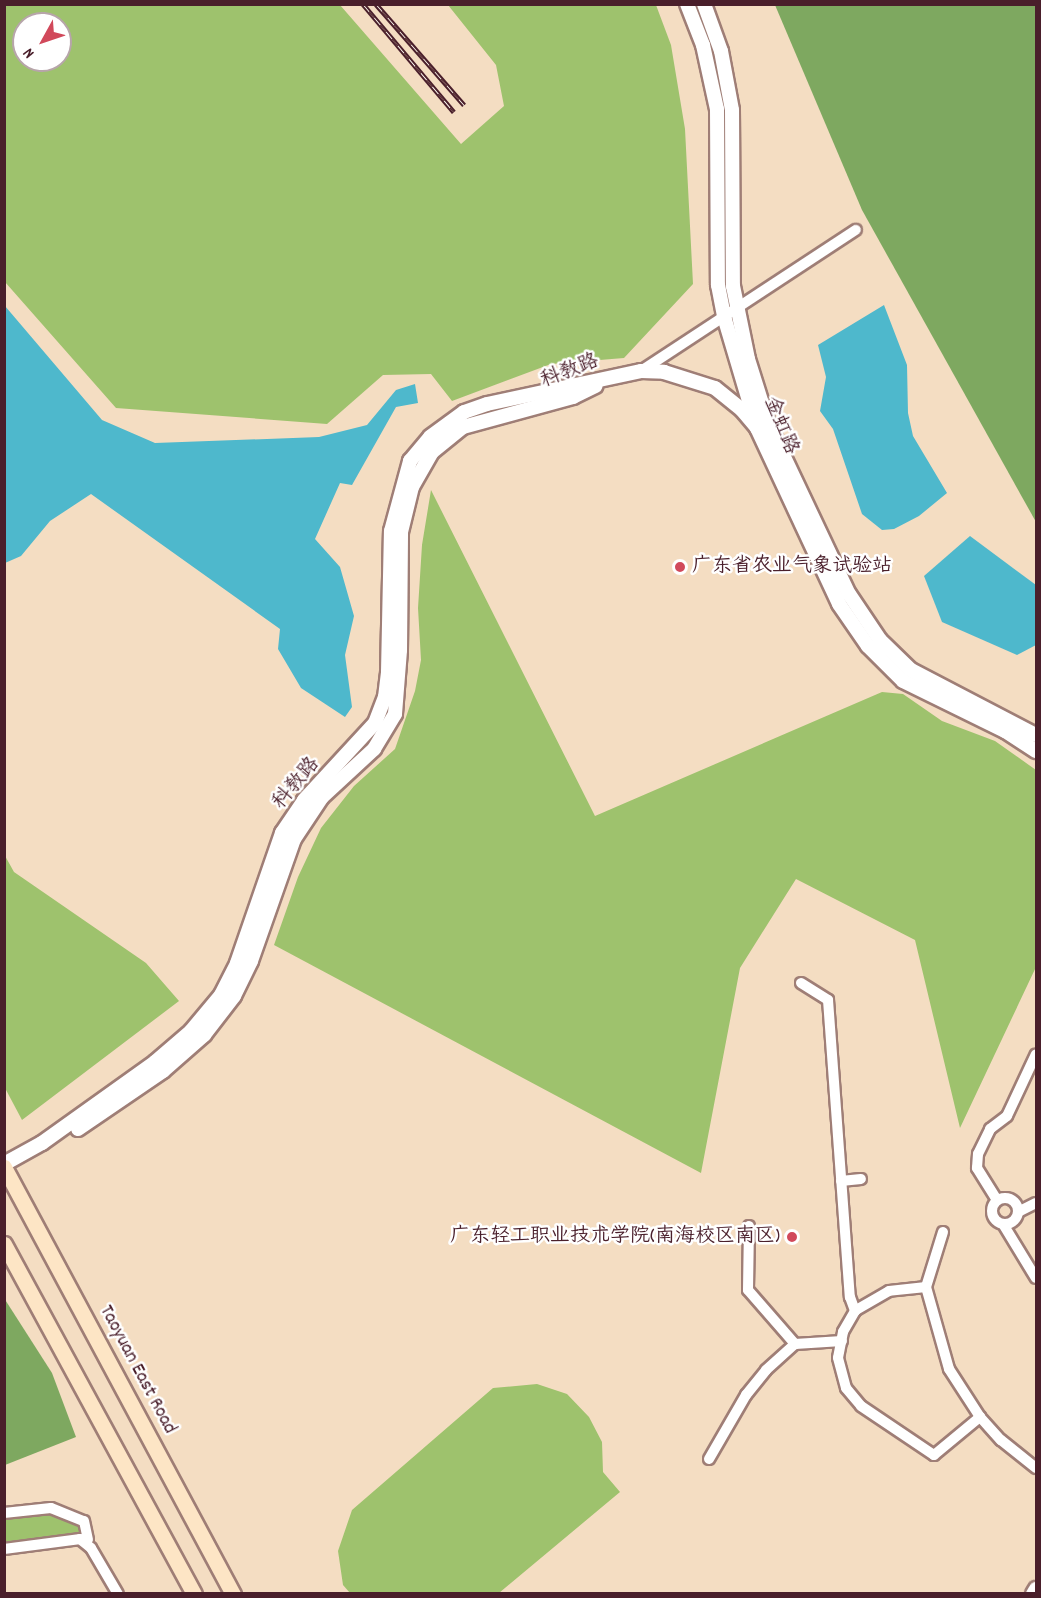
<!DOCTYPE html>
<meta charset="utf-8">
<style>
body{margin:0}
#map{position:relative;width:1041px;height:1598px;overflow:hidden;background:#f4ddc2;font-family:Dekko,"LXGW WenKai TC",sans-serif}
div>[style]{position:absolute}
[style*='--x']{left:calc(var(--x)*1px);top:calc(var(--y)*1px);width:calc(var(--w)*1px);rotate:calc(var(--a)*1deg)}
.green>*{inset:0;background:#9ec26d}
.forest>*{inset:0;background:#7ea860}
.water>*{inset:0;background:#4eb8cc}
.roads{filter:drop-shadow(2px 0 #9f7e76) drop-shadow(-2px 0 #9f7e76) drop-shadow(0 2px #9f7e76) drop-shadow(0 -2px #9f7e76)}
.minor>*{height:10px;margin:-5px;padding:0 5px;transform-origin:5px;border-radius:5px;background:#fff}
.minor>.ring{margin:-5px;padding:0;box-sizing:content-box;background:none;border:10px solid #fff;border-radius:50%}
.tertiary>*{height:14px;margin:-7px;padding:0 7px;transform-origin:7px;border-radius:7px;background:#fff}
.secondary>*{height:15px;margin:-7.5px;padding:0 7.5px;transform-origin:7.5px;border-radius:7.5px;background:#fde5c5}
.rail>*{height:5px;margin-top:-2.5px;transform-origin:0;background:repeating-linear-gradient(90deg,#fff 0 9px,#4a1f2b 0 18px);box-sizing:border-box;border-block:2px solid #4a1f2b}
.dots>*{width:16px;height:16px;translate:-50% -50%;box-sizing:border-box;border:3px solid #fff;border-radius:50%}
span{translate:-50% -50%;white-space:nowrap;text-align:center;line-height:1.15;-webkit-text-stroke:5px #fff;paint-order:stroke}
.street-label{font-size:20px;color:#4a1f2b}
.poi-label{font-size:20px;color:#4a1f2b}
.left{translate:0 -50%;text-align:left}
.right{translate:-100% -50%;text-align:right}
.frame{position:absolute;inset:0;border:6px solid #4a1f2b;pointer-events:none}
.north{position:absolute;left:12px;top:12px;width:60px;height:60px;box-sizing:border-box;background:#fff;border:2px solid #b7a5aa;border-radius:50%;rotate:230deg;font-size:16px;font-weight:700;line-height:24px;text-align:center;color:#4a1f2b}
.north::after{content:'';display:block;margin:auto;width:21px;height:27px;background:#d1495b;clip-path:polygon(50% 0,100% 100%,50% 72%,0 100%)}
</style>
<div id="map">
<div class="green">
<i style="clip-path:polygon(evenodd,4px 5px,340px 5px,461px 144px,504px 106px,496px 65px,448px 5px,656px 5px,671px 45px,685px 129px,693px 284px,624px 358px,551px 364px,452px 401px,431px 374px,383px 375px,327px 424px,116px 408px,5px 282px,4px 5px,24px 24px,60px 24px,60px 60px,24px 60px,24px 24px)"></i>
<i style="clip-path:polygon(431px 490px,595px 816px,882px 692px,903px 694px,942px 721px,995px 741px,1036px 770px,1036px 967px,960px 1128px,915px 940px,796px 879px,740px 968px,701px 1173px,274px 945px,298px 877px,321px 828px,354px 786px,395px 749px,415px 691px,421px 660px,418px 608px,422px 545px)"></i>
<i style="clip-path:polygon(4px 854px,14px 872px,146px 963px,179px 1001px,22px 1120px,5px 1088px)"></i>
<i style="clip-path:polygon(537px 1384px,567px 1394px,589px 1417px,602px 1442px,603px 1472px,620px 1492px,499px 1593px,350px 1593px,343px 1585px,338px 1551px,352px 1510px,493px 1388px)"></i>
<i style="clip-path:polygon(51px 1508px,79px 1525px,88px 1540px,5px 1547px,5px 1513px)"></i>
</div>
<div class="forest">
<i style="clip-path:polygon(775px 5px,1036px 5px,1036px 522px,862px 210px)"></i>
<i style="clip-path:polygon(4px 1298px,52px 1373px,76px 1437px,5px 1465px)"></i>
</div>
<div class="water">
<i style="clip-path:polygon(884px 305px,907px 365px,908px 413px,913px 436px,947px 493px,919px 516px,894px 529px,882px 530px,862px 514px,833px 429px,820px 411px,826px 377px,818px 345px)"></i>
<i style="clip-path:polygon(5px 306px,102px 420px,155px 443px,319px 437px,367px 425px,396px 390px,415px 384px,418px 403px,396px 407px,352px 485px,340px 483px,315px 539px,340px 567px,354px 616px,345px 655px,352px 707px,345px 717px,301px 688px,278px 649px,280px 629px,91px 494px,50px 521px,21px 556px,5px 563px)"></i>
<i style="clip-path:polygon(970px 536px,1036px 585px,1036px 645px,1017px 655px,942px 622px,924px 576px)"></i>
</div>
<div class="roads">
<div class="minor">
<i style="--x:641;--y:371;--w:257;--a:-33.3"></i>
<i style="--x:801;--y:983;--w:32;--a:32"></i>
<i style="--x:828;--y:1000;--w:298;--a:85.8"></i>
<i style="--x:850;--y:1297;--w:15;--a:70"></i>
<i style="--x:841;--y:1181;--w:20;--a:-6"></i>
<i class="ring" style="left:992px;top:1198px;width:16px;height:16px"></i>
<i style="--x:997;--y:1200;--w:38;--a:-122"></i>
<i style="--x:977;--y:1168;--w:14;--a:-86"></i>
<i style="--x:978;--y:1154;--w:28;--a:-64"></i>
<i style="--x:990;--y:1129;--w:21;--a:-37"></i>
<i style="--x:1007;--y:1116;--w:68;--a:-64.9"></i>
<i style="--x:1018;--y:1212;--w:20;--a:-27"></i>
<i style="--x:1003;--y:1224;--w:63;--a:58.6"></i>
<i style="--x:749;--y:1226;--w:64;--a:90.9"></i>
<i style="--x:748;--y:1290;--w:72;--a:49"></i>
<i style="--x:943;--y:1232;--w:58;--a:107.2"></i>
<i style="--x:926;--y:1287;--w:85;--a:74.3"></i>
<i style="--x:949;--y:1369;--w:57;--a:57.1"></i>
<i style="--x:980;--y:1417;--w:31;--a:48"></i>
<i style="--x:1001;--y:1440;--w:45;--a:38.7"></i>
<i style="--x:926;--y:1287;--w:37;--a:174"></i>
<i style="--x:889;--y:1291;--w:39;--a:150"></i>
<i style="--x:855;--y:1311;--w:24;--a:120"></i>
<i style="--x:843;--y:1332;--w:26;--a:101"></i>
<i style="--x:838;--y:1358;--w:31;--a:75"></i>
<i style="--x:846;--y:1388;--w:23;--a:50"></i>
<i style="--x:861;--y:1406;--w:88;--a:33.9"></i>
<i style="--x:934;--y:1455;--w:60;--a:-39.6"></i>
<i style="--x:709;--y:1459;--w:74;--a:-60"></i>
<i style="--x:746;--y:1395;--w:32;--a:-51"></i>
<i style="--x:766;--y:1370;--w:39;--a:-42"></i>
<i style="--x:795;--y:1344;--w:47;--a:-3.7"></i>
<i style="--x:4;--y:1513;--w:47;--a:-6.1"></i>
<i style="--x:51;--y:1508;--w:35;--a:22"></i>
<i style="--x:84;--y:1521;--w:19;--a:78"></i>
<i style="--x:4;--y:1549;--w:77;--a:-7.5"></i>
<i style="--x:80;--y:1539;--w:14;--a:39"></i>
<i style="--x:91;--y:1548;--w:53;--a:59.6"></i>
</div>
<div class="tertiary">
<i style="--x:687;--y:4;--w:44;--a:68.7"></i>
<i style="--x:703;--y:45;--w:66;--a:77.7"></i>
<i style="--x:717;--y:109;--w:176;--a:89.7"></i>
<i style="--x:718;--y:285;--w:36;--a:79"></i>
<i style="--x:725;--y:320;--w:113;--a:73.5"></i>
<i style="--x:757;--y:428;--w:194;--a:65"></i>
<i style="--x:839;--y:604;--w:51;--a:55.4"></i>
<i style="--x:868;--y:646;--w:49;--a:45"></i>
<i style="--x:903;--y:681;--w:114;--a:26.1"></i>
<i style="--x:1005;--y:731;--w:37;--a:33"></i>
<i style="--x:704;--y:4;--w:50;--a:70.1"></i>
<i style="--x:721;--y:51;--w:60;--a:79.4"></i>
<i style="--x:732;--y:110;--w:176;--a:89.7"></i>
<i style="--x:733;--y:286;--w:75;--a:78.4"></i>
<i style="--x:748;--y:359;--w:67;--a:72.6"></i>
<i style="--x:768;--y:423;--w:189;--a:64.7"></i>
<i style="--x:849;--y:594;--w:55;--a:56"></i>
<i style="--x:880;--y:640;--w:43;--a:44.1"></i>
<i style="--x:911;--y:670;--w:141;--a:27.5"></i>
<i style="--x:78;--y:1129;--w:103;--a:-34.3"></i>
<i style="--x:163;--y:1071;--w:55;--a:-41.3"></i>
<i style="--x:204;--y:1035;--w:49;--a:-52.4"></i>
<i style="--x:234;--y:996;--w:39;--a:-64"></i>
<i style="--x:251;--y:961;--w:129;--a:-70.6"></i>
<i style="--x:294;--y:839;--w:50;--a:-56.3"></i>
<i style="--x:322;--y:797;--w:71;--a:-42.7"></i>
<i style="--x:374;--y:749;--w:41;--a:-59"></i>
<i style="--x:395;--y:714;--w:64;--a:-85.5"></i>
<i style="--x:400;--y:650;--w:118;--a:-89.5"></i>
<i style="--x:401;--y:532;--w:46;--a:-76.3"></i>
<i style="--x:412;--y:487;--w:40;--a:-60.3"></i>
<i style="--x:432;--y:452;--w:40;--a:-39"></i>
<i style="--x:463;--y:427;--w:114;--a:-15.3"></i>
<i style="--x:573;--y:397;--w:25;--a:-26"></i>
<i style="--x:4;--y:1164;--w:43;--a:-28.9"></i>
<i style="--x:42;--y:1143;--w:139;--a:-35.6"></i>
<i style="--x:155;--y:1062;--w:48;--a:-40.7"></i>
<i style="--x:191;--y:1031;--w:47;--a:-50.2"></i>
<i style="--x:221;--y:995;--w:36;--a:-63"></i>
<i style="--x:237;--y:963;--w:138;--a:-70.9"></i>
<i style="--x:282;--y:833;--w:40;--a:-56"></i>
<i style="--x:304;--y:800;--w:105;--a:-47.3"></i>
<i style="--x:375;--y:723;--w:28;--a:-69"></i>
<i style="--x:385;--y:697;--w:25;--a:-83"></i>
<i style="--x:388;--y:672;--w:141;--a:-88.8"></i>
<i style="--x:391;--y:531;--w:73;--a:-74.8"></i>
<i style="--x:410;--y:461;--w:31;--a:-50"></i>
<i style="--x:430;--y:437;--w:42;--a:-36.3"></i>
<i style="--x:464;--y:412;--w:24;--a:-19"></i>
<i style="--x:487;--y:404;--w:157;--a:-12.1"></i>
<i style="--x:641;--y:371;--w:23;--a:2"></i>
<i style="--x:664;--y:372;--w:53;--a:17.4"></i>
<i style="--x:715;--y:388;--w:35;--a:39"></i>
<i style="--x:742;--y:410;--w:23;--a:50"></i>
<i style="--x:1033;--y:1594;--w:6;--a:-59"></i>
</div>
<div class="secondary">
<i style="--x:4;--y:1167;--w:485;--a:61.8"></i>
<i style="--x:4;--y:1244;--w:398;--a:61.5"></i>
</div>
</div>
<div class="rail">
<i style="--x:363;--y:4;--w:141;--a:49.9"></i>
<i style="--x:376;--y:4;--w:134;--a:48.9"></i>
</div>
<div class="dots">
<i style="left:680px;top:567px;background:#d1495b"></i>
<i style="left:792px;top:1237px;background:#d1495b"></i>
</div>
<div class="street-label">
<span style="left:570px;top:372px;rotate:-21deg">科教路</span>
<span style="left:780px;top:426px;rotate:68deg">金虹路</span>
<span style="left:297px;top:784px;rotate:-50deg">科教路</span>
<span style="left:137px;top:1370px;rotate:62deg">Taoyuan East Road</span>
</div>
<div class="poi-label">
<span class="left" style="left:692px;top:567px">广东省农业气象试验站</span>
<span class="right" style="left:780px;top:1237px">广东轻工职业技术学院(南海校区南区)</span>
</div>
<div class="frame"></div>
<div class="north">N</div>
</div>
